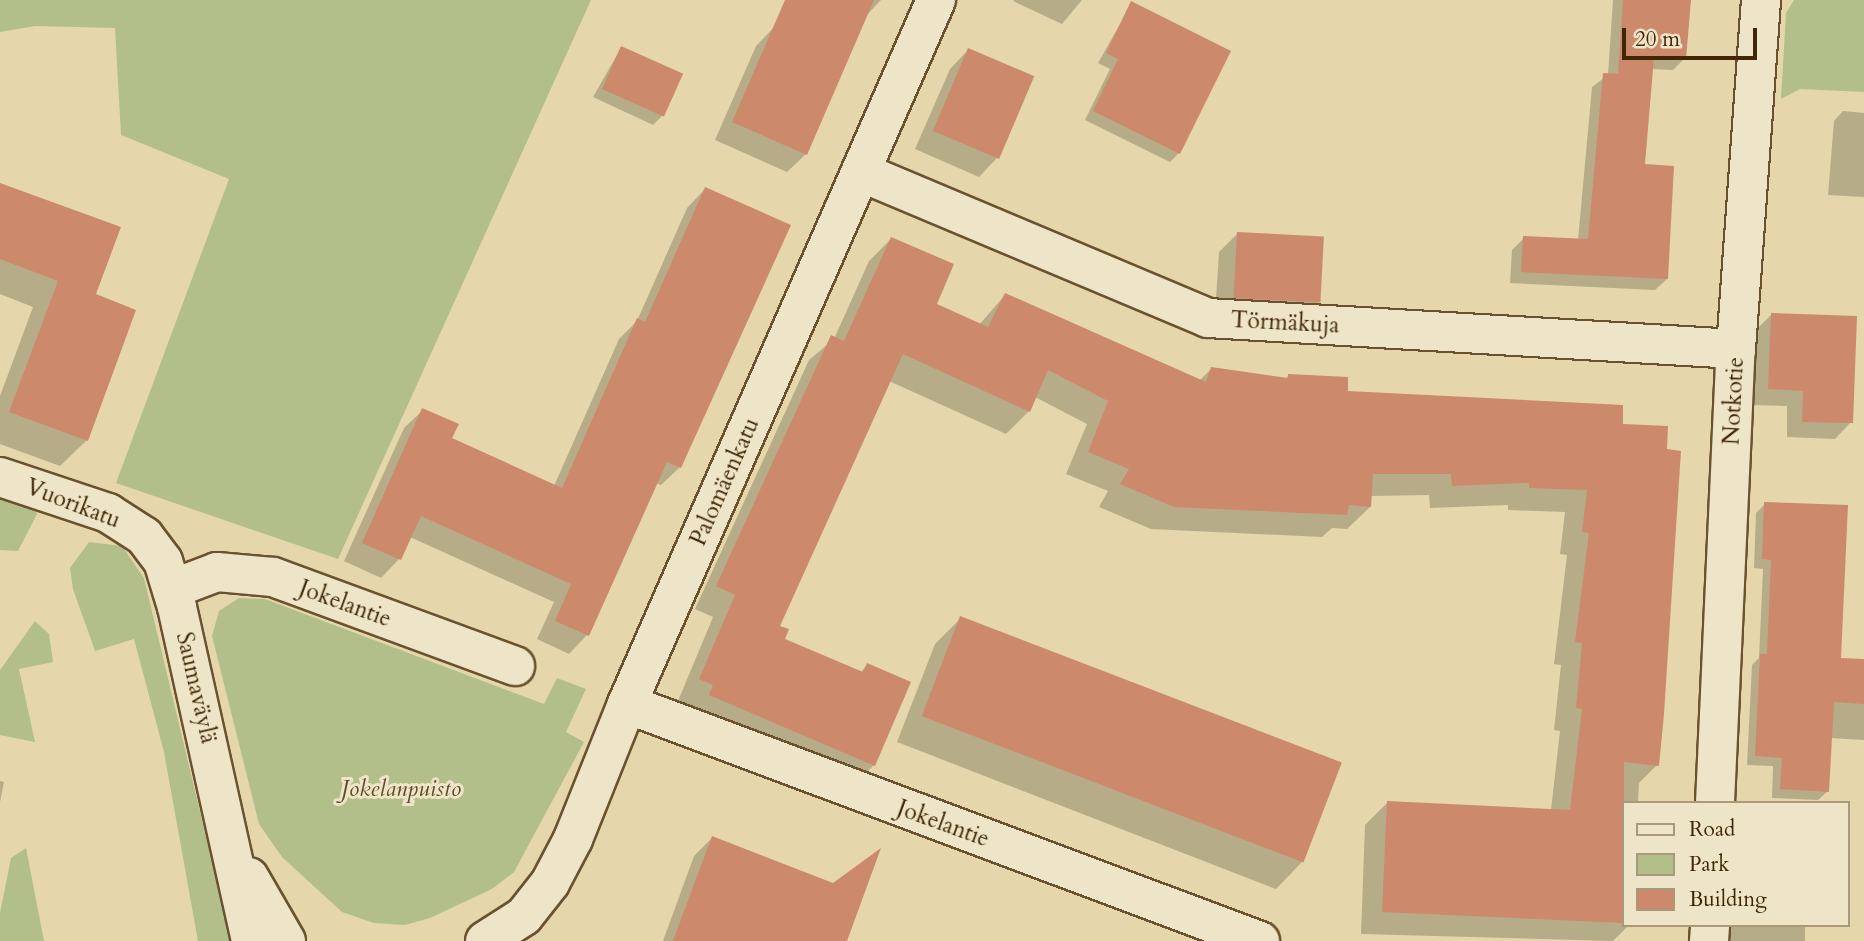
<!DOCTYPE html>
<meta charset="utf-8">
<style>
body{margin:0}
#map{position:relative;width:1864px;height:941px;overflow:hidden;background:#e5d7ab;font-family:Cardo,serif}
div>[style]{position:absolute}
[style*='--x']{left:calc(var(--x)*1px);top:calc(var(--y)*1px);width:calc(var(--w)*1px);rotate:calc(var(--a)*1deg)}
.green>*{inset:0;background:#b2bf8b}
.shadow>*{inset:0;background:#0003;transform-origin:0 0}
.building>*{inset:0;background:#cc896b;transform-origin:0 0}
.roads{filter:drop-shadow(2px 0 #6a522f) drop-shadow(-2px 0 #6a522f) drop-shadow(0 2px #6a522f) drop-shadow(0 -2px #6a522f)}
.street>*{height:38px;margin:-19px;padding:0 19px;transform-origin:19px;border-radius:19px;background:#eee5c8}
span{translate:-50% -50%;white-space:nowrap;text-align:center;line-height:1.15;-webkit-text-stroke:6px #eee5c8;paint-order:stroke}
.street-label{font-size:23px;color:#412606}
.park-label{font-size:23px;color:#5d4c27;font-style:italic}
.legend{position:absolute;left:1622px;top:801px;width:228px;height:126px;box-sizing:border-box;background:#eee5c8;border:2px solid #a9997a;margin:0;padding:9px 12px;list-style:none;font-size:21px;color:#412606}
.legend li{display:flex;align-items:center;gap:14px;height:35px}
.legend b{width:35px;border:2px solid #a9997a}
.scale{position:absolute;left:1622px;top:28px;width:135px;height:32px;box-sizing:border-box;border:4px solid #412606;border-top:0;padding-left:9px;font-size:21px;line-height:24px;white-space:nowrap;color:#412606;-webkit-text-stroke:5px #eee5c8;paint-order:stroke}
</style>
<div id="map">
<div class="green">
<i style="clip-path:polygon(0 0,591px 0,338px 559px,116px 483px,229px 179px,121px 135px,115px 28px,35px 26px,0 32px)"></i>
<i style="clip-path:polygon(1794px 0,1864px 0,1864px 92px,1800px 89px,1781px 99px,1786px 13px)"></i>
<i style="clip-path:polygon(0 499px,34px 508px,37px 514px,18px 551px,0 550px)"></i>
<i style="clip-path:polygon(89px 542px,122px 546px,144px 578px,231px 941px,198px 941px,164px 752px,134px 639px,95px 651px,73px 589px,70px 568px)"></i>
<i style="clip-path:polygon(239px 598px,265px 599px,544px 704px,557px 678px,586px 689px,566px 732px,584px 742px,514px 872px,492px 889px,430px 918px,405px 925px,374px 923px,342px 912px,282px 857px,259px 824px,212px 636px,219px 611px)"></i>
<i style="clip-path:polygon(35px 621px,49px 634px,53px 662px,19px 669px,35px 742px,0 735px,0 670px)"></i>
<i style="clip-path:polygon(26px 848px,44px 941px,0 941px,0 913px,11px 858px)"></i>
</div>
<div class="shadow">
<i style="clip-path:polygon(800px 0,881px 0,865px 17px,806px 154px,787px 172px,715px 140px,756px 46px)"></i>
<i style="clip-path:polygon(1082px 0,1062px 24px,1013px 1px,1014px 0)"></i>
<i style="clip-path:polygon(1613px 0,1689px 0,1685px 58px,1673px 70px,1651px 69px,1643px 166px,1667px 279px,1655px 290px,1510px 283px,1512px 250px,1524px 238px,1578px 240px,1592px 87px,1608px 75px)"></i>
<i style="clip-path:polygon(1132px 3px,1179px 153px,1170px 162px,1085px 120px,1110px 69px,1098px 63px)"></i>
<i style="clip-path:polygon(621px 48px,662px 116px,653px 125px,593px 97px)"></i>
<i style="clip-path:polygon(968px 50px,1032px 77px,997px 158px,979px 177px,915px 149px,950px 69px)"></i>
<i style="clip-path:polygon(1843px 111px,1864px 113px,1864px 197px,1828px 195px,1834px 121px)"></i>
<i style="clip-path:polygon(0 185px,94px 295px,87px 440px,60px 466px,0 444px,0 396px,33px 307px,0 294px)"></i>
<i style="clip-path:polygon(705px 189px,680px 467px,661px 485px,656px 483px,587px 635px,569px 654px,537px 639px,554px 602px,410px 537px,399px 559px,381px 578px,344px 561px,404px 428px,423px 410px,450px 439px,554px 486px,619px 339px,637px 321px,687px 208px)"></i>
<i style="clip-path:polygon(1237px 234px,1318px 302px,1299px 320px,1215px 315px,1219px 252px)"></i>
<i style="clip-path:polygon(891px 239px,935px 305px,979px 325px,1005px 295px,1199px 381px,1211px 369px,1285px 379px,1289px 375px,1346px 393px,1621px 407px,1657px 765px,1639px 783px,1638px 803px,1624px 803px,1624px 925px,1629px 925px,1613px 941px,1361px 934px,1365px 825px,1388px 802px,1551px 810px,1560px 731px,1554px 730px,1561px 665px,1554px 664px,1567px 555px,1560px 554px,1565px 512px,1508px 510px,1508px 505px,1430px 508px,1429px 495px,1370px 496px,1370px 507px,1347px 529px,1332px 528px,1322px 537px,1151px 529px,1099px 507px,1108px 491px,1066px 474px,1087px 424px,1035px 397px,1029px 411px,1006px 434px,889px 381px,778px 627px,783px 640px,860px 673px,867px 665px,874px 765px,851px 787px,687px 718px,692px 707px,678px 701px,713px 617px,695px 609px,809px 360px,834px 339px,869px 261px)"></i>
<i style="clip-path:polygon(1772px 314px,1851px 422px,1835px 439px,1787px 437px,1787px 406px,1752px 405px,1755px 331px)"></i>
<i style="clip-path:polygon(1765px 504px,1840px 660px,1864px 661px,1864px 740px,1830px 738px,1828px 791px,1818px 800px,1772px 798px,1773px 766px,1747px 765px,1752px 665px,1759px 658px,1763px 569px,1754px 568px,1756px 513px)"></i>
<i style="clip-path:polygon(961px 618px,1340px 764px,1302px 862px,1276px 889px,897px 742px,935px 644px)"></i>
<i style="clip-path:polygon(0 781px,4px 782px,0 802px)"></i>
<i style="clip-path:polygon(712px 838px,846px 941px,663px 941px,694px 856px)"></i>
<i style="left:1730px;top:925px;width:75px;height:16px"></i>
</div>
<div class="building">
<i style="clip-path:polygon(785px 0,874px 0,807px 155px,732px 122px)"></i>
<i style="clip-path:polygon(1623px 0,1691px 0,1686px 59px,1654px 57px,1645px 164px,1674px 166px,1668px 279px,1521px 272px,1523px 236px,1588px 239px,1603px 73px,1618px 74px)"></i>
<i style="clip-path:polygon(1131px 1px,1231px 51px,1180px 154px,1093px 111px,1118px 59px,1106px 53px)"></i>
<i style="left:621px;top:46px;width:68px;height:47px;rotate:24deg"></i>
<i style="left:968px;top:48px;width:72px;height:90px;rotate:23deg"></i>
<i style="clip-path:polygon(0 183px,121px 227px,96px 294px,136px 310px,88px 441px,9px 412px,58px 281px,0 259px)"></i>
<i style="clip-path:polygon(705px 187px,791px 225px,681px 468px,667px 462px,589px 636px,555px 621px,571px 584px,421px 516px,401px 560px,362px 543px,422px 408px,459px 424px,452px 438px,562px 488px,637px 318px,645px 322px)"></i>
<i style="left:1237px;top:232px;width:87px;height:66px;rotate:3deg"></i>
<i style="clip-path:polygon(891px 237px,954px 264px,937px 304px,988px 327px,1005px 293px,1206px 382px,1211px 367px,1288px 378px,1288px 374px,1348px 377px,1348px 391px,1623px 405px,1623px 424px,1668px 426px,1667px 449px,1681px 451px,1664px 714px,1659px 766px,1624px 762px,1624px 923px,1382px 912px,1387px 801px,1570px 810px,1582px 709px,1576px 708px,1582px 643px,1575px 642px,1589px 533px,1582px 532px,1587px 490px,1529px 488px,1529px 483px,1452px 486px,1451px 474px,1373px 474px,1371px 507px,1349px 505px,1347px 515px,1174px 507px,1120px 484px,1129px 469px,1088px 452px,1108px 401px,1048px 370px,1030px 412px,903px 354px,780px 626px,789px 629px,785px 639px,863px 672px,867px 663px,911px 682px,875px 766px,709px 695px,713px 685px,699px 679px,735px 595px,716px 586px,831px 335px,844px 341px)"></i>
<i style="clip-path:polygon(1771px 313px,1857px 316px,1853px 423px,1802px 422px,1803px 391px,1768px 389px)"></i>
<i style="clip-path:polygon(1764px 502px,1848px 505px,1841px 658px,1864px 659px,1864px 704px,1834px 702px,1829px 792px,1780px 789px,1782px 758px,1755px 756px,1760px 654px,1767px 654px,1771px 560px,1762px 559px)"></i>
<i style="left:960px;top:616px;width:409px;height:107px;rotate:21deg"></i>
<i style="clip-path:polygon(712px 836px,833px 883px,881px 848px,847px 941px,673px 941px)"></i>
</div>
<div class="roads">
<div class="street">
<i style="--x:863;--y:173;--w:374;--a:22.8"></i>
<i style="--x:1208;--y:318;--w:529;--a:3.36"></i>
<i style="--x:0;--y:477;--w:114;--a:18.4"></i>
<i style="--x:108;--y:513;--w:43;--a:32.6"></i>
<i style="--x:144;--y:536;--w:31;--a:53"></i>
<i style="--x:163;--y:561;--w:48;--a:73.1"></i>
<i style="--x:177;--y:607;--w:342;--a:77.5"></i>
<i style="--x:172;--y:589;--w:48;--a:-20.7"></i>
<i style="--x:217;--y:572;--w:56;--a:5.1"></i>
<i style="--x:273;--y:577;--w:258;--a:20.2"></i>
<i style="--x:627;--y:704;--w:676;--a:20.53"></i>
<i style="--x:1715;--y:803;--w:454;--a:-87.4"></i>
<i style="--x:1736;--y:349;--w:350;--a:-85.9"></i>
<i style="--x:249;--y:877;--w:74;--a:60"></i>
<i style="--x:485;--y:941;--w:46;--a:-32.7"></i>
<i style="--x:524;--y:916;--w:42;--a:-51.8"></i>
<i style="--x:550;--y:883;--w:50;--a:-62.4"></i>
<i style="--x:573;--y:839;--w:145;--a:-68.2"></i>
<i style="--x:627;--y:704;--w:769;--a:-66.3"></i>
<i style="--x:1709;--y:941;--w:16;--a:-86"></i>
</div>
</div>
<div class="street-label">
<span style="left:1285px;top:323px;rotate:3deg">Törmäkuja</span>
<span style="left:1734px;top:401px;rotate:-87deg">Notkotie</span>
<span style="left:725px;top:482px;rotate:-66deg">Palomäenkatu</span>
<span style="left:73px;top:504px;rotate:21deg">Vuorikatu</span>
<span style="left:345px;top:604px;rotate:20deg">Jokelantie</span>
<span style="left:196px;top:688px;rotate:77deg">Saumaväylä</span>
<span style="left:943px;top:824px;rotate:20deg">Jokelantie</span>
</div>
<div class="park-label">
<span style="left:401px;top:789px">Jokelanpuisto</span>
</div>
<ul class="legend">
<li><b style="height:9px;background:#eee5c8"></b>Road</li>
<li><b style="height:19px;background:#b2bf8b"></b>Park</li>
<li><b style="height:19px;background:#cc896b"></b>Building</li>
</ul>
<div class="scale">20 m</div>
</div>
